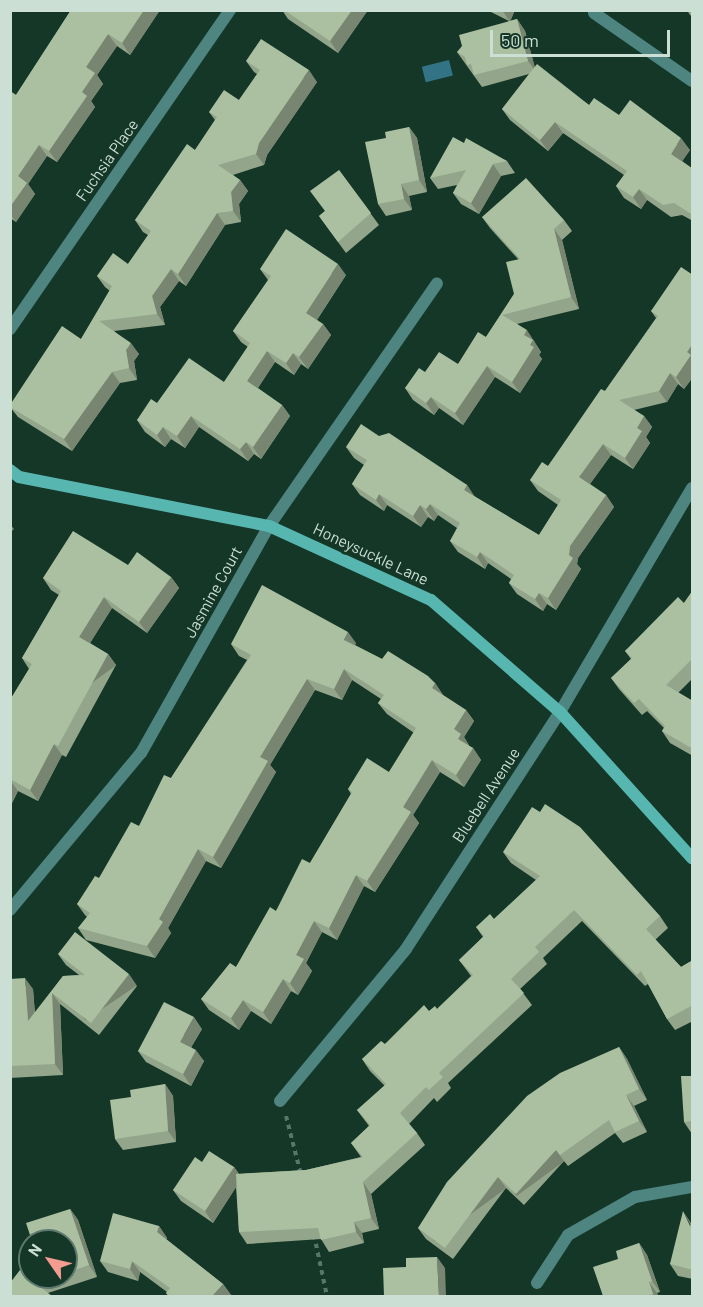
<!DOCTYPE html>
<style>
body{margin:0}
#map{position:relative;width:703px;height:1307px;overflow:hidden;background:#143728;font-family:Barlow,sans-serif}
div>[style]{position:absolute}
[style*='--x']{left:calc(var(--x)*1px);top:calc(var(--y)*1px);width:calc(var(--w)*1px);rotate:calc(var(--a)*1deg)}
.water>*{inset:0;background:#327485;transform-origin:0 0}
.path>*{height:4px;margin-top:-2px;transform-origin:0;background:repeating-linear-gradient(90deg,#597669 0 4.5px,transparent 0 9px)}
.street>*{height:12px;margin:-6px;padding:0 6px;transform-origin:6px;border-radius:6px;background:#4e8581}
.secondary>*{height:12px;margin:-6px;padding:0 6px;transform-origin:6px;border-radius:6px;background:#58b6b0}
.wall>*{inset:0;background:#93a58a}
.shaded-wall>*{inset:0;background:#788671;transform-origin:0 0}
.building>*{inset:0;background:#abc0a1}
span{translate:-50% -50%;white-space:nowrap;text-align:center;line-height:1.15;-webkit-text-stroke:6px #143728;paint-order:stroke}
.street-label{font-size:16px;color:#ccdfd5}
.frame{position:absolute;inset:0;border:12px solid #ccdfd5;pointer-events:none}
.north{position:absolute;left:18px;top:1229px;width:60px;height:60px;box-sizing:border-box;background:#143728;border:2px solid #5e7a6d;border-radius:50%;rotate:304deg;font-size:16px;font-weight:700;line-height:24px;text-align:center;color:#ccdfd5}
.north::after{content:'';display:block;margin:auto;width:21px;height:27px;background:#f59c90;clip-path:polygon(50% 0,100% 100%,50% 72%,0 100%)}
.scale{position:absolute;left:490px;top:30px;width:180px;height:27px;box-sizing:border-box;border:3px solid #ccdfd5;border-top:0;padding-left:8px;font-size:18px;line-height:21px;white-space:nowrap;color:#ccdfd5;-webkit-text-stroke:4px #143728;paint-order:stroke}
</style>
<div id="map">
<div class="water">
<i style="left:449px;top:60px;width:16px;height:28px;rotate:76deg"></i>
</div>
<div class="path">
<i style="--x:286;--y:1116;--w:61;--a:75.7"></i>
<i style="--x:314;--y:1235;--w:62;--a:78"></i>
</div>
<div class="street">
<i style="--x:594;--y:13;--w:119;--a:34.8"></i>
<i style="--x:10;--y:329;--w:388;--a:-55.4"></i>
<i style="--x:10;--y:910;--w:204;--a:-50.2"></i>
<i style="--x:141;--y:753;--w:261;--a:-60.6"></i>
<i style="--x:269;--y:526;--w:295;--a:-55.3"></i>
<i style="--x:280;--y:1101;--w:197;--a:-50.3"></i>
<i style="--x:406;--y:949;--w:283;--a:-57"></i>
<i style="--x:560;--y:712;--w:260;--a:-59.5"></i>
<i style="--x:537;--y:1283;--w:57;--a:-57.1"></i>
<i style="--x:568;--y:1235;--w:77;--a:-29.6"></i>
<i style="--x:635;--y:1197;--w:58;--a:-10"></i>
</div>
<div class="secondary">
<i style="--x:10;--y:470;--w:11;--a:38"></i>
<i style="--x:19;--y:477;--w:255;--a:11.1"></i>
<i style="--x:269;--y:526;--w:178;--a:24.6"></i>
<i style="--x:431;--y:600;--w:171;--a:41"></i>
<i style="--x:560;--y:712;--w:197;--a:47.9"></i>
</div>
<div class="wall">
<i style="clip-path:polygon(71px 10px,160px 10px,130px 55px,117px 46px,97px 75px,103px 84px,91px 101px,95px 107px,57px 162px,47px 156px,28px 184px,35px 194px,16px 222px,10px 218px,10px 91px,16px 95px)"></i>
<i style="clip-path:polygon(282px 10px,368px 10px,338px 53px,288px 19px)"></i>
<i style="clip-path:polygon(487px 10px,515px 10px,510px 21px,517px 19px,525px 31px,535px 68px,589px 105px,619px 115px,690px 150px,682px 161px,693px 169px,693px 221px,682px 215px,671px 217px,647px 200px,641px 209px,624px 198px,616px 186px,624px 175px,563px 133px,548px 151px,510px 120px,502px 109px,529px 74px,482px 87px,457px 52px,509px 21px)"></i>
<i style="clip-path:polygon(687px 10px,693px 10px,693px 17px,690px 15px)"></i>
<i style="clip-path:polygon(246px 61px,317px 82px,267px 155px,264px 165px,233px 175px,240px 180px,248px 191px,239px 204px,241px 222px,225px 225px,186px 286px,179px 281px,160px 307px,165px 325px,114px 331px,139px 354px,134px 361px,137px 380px,120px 383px,72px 451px,18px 417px,10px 407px,10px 405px,81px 339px,110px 291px,105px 287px,97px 276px,128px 264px,148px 235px,143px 232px,135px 220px,195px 150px,215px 120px,209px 112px,239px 100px,257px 74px,254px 72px)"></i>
<i style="clip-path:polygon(409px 127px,417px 138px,427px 192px,409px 196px,412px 210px,386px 216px,378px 204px,386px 138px)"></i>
<i style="clip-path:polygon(464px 143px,507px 161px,515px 173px,501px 176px,479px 214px,461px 204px,453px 193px,457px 185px,438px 189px,430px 178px)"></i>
<i style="clip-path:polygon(339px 170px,379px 225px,346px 253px,319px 216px,325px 211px)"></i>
<i style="clip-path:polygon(482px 217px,564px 220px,572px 231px,562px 240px,579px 309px,517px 324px,535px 342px,535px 343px,541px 352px,539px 355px,542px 359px,520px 393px,495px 377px,463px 425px,439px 408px,434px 415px,413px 400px,405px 388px,425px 372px,458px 364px,486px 337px,514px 294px,518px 259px,490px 228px)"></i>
<i style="clip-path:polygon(260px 269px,346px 275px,317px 320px,323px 324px,331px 335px,308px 369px,301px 364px,294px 375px,275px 362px,258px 388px,282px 405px,290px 416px,261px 459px,254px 454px,248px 461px,199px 427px,185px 448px,171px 439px,165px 447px,145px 432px,137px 420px,157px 403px,224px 382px,248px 347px,241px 342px,233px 331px,268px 280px)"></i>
<i style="clip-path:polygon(693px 275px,693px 377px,684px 389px,678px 384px,667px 402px,634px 410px,644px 416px,652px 427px,646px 437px,650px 443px,633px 469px,611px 455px,590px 484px,606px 495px,614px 507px,578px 558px,577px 564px,581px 569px,556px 610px,547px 604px,543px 611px,517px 594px,509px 583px,511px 579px,488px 563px,485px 569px,458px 552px,450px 541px,457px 528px,438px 515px,434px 521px,428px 517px,421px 527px,387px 505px,384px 511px,360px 495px,352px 484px,364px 465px,354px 458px,346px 447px,379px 436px,467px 485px,474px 496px,539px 535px,558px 505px,538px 491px,530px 480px,548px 466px,605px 391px,656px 318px,651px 311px)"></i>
<i style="clip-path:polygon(128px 565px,171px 577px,179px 588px,147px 633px,112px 608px,90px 643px,108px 654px,116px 665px,66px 757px,62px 755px,38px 801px,18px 791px,10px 807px,10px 700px,29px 669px,22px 658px,59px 595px,51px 590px,43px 578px)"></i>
<i style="clip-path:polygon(693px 590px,693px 678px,678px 693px,693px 701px,693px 756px,670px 743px,662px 731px,664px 728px,647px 711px,642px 715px,619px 689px,611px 678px,631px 659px,625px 651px,684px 603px)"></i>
<i style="clip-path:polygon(356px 643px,355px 645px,382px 659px,435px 683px,443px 695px,466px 710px,474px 721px,464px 737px,469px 746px,473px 748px,481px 760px,464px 787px,440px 772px,413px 815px,419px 823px,375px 892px,364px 886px,337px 940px,322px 932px,306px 963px,312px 971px,298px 995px,291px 991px,271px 1024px,251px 1011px,239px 1030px,209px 1010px,201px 999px,236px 967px,310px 863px,351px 794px,348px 789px,389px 772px,414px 733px,387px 714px,378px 703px,381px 699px,352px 680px,342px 700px,315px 690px,270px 765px,276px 772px,221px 868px,206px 861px,168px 928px,171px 933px,155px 958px,86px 940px,78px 928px,87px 917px,85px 915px,77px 904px,99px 878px,139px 826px,171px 778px,247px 660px,239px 656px,231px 644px)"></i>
<i style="clip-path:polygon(503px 852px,660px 916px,668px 928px,655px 940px,681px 967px,693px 960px,693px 1021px,675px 1030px,667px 1019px,648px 984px,645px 986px,582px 921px,543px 958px,547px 964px,520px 989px,532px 1005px,448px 1083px,451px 1088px,437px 1102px,434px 1098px,409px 1124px,417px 1133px,425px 1145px,371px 1194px,379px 1229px,362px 1233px,364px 1243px,329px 1252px,321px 1239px,247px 1244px,239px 1232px,236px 1187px,213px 1223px,181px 1201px,173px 1190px,202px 1162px,234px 1167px,239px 1174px,306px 1170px,361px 1157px,351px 1143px,369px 1126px,357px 1110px,385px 1086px,370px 1071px,362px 1059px,385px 1044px,429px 1011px,437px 1009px,471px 976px,459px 960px,483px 937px,476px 927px,494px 919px,536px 880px,511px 863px)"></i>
<i style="clip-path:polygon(58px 954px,137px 986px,99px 1035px,60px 1004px,63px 1075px,10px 1078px,10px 979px,33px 989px,35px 1013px,63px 976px,79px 975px,66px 965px)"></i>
<i style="clip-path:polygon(202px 1029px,191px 1047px,204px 1061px,191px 1086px,146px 1062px,138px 1051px)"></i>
<i style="clip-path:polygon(619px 1047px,627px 1059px,647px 1100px,634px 1106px,647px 1132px,623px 1143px,615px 1133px,568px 1166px,564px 1161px,524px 1205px,506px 1188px,453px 1259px,426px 1239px,418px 1228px)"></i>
<i style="clip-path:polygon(693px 1076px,693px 1133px,692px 1134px,684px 1122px)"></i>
<i style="clip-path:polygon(165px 1084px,173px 1096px,176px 1142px,123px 1150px,115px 1139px,131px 1097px)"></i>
<i style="clip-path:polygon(70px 1209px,78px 1220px,97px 1277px,48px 1293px,10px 1296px,30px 1277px,66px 1277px,66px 1241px)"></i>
<i style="clip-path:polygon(691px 1223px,693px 1227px,693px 1279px,678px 1276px,670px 1264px)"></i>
<i style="clip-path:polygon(159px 1226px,167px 1238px,166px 1239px,223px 1284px,231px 1295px,230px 1296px,168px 1296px,166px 1293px,167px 1292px,140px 1272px,138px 1281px,108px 1272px,100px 1261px)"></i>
<i style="clip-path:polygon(639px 1243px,647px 1255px,660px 1292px,657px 1293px,658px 1296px,603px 1296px,618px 1259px)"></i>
</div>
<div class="shaded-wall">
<i style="clip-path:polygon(144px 10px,160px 10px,130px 55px,122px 43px)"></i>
<i style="clip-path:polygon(352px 10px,368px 10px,338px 53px,330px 41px)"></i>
<i style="clip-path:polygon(502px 10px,515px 10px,510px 22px)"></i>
<i style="clip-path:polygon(517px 19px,525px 31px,536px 72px,528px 61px)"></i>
<i style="clip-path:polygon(108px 34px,117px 46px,97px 75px,103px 84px,91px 101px,95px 107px,57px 162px,49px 151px,82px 92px,86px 67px)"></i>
<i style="clip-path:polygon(309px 70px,317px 82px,267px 155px,264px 165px,256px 154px,259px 143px)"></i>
<i style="clip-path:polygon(555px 122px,563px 133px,548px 151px,540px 140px)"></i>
<i style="clip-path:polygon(409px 127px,417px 138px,427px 192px,419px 180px)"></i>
<i style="clip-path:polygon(681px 138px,690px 150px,679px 166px,671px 154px)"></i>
<i style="clip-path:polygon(39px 145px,47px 156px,28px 184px,35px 194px,16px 222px,10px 214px,10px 207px,18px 176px)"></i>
<i style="clip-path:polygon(493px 164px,501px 176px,479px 214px,471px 203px)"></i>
<i style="clip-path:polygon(240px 180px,248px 191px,239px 204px,241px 222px,233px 211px,231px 192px)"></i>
<i style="clip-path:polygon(401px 184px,409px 196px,412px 210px,404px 199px)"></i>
<i style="clip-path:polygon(639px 189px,647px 200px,641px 209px,633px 197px)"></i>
<i style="clip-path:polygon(217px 213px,225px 225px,186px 286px,178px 274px)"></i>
<i style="clip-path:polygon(554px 229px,562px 240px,579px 309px,571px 297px)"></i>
<i style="clip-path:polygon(338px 264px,346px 275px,314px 324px,306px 313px)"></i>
<i style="clip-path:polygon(171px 269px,179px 281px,160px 307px,165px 325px,157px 314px,152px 296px)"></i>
<i style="clip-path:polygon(323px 324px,331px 335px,308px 369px,299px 357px)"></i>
<i style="clip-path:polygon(527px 330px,541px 352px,539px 355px,542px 359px,520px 393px,512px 382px,524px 335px)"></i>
<i style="clip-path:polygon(131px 343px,139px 354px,134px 361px,137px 380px,129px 368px,126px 350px)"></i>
<i style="clip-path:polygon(693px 343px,693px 377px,684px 389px,676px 377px,687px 352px)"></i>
<i style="clip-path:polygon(267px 351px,275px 362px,255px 392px,247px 381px)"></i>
<i style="clip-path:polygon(293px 353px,301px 364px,294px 375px,286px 363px)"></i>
<i style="clip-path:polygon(487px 366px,495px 377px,463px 425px,455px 413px)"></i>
<i style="clip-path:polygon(112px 372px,120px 383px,72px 451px,64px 439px)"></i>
<i style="clip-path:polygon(670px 373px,678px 384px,667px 402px,659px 391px)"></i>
<i style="clip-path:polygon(431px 397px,439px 408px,434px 415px,426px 403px)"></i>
<i style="clip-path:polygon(282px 405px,290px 416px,261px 459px,253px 447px)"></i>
<i style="clip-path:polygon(191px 416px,199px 427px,185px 448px,177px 436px)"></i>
<i style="clip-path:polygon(644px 416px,652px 427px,646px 437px,650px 443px,633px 469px,625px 458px,637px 428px)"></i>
<i style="clip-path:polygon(163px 427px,171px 439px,165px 447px,157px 435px)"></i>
<i style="clip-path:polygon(246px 442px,254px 454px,248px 461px,240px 449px)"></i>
<i style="clip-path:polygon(603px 444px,611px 455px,587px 488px,579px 477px)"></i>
<i style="clip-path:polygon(467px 485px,475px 497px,464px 490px)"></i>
<i style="clip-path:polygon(379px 494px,387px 505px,384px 511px,376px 500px)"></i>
<i style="clip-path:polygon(606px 495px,614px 507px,578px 558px,577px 564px,581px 569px,556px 610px,548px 598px,569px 555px,570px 546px)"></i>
<i style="clip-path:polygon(430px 504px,438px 515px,434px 521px,426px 509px)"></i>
<i style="clip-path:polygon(420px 505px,428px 517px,421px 527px,413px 516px)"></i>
<i style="clip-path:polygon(10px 524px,14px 529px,10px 533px)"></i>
<i style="clip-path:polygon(480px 552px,488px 563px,485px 569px,477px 557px)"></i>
<i style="clip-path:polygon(171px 577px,179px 588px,147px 633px,139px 622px)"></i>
<i style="clip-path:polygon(539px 593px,547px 604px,543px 611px,535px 599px)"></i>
<i style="clip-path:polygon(104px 597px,112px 608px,87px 648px,79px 637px)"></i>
<i style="clip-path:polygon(348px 632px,356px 643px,352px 651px,344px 640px)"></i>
<i style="left:108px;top:654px;width:14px;height:105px;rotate:54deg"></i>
<i style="clip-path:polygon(344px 669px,352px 680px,342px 700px,334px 689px)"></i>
<i style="clip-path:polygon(307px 679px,315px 690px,270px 765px,276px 772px,221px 868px,213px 857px,260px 757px)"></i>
<i style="clip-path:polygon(435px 683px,443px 695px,432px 688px)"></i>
<i style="clip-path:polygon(466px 710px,474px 721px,464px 737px,469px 745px,466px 750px,458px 739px,454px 729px)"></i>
<i style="clip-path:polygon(54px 744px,62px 755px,38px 801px,30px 790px)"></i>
<i style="clip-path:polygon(473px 748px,481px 760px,464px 787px,456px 775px)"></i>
<i style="clip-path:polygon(432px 760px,440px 772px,413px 815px,419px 823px,375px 892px,367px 881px,403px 807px)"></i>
<i style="clip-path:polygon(10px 780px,18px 791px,10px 807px)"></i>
<i style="clip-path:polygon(198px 849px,206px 861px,168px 928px,171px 933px,155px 958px,147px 946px,159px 919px)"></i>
<i style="clip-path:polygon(356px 875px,364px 886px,337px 940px,329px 928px)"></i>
<i style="clip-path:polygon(314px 921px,322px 932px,306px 963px,312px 971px,298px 995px,290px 983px,296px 955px)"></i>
<i style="left:129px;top:974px;width:14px;height:62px;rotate:56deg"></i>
<i style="clip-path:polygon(25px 978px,33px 989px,36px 1033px,28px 1021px)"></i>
<i style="clip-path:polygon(283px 979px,291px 991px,271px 1024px,263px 1012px)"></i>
<i style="clip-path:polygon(52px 993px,60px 1004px,63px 1075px,55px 1064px)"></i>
<i style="clip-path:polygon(243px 1000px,251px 1011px,239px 1030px,231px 1018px)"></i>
<i style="clip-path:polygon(194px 1017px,202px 1029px,188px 1053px,180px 1042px)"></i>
<i style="clip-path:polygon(619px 1047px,627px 1059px,647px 1100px,639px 1089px)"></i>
<i style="clip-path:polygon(196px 1050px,204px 1061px,191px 1086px,183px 1074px)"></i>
<i style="clip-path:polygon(165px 1084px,173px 1096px,176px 1142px,168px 1131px)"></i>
<i style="clip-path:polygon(626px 1095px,634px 1106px,647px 1132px,639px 1121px)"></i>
<i style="left:556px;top:1150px;width:14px;height:59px;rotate:54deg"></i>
<i style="clip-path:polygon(234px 1167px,242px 1178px,213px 1223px,205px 1211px)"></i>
<i style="left:498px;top:1177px;width:14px;height:89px;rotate:54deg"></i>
<i style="clip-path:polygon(363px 1182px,371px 1194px,379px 1229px,371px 1218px)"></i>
<i style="clip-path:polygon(70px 1209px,78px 1220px,97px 1277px,89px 1265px)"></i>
<i style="clip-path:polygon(683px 1211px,691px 1223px,693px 1227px,693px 1230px)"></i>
<i style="clip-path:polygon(354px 1222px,362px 1233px,364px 1243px,356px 1232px)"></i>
<i style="clip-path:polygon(159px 1226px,167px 1238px,165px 1244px,157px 1232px)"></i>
<i style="clip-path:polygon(639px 1243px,647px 1255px,660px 1292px,652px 1281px)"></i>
<i style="clip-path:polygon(437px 1257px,445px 1268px,446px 1296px,439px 1296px)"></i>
<i style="clip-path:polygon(132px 1261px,140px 1272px,138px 1281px,130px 1269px)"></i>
<i style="clip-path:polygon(649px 1282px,657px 1293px,658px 1296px,655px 1296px,653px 1294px)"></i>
<i style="clip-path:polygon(223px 1284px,231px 1295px,230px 1296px,212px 1296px)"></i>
</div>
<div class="building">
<i style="clip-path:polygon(71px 10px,144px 10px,122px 43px,108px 34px,86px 67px,95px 73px,82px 92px,87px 96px,49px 151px,39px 145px,18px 176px,27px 183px,10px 207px,10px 91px,16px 95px)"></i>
<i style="clip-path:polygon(284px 10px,352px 10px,330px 41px)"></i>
<i style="clip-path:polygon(517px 19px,528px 61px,474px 75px,471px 64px,467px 65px,465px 57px,457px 52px,462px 46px,459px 35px)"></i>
<i style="clip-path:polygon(261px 39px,309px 70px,259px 143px,256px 154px,218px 165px,240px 180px,231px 192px,233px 211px,217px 213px,178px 274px,171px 269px,152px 296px,157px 314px,99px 321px,131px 343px,126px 350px,129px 368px,112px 372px,64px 439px,10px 407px,10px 405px,62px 326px,81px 339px,112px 286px,97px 276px,113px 253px,128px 264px,151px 231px,135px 220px,187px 144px,195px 150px,217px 117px,209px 112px,224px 90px,239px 100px,260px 70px,246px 61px)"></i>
<i style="clip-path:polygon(537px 64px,589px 105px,594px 98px,619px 115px,630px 100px,681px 138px,671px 154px,693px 169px,693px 215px,674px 203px,663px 205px,639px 189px,633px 197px,616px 186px,627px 171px,555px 122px,540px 140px,502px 109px)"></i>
<i style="clip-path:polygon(409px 127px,419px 180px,401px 184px,404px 199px,378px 204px,365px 142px,386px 138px,385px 132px)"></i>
<i style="clip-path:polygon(453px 137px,464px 143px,466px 138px,507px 161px,493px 164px,471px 203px,453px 193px,466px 170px,430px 178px)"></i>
<i style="clip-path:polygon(339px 170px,371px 213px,338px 242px,319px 216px,325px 211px,310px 191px)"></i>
<i style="clip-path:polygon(526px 178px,564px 220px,554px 229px,571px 297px,502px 315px,527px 330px,524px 335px,533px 340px,530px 345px,534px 347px,512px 382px,487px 366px,455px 413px,431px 397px,426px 403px,405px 388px,419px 368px,425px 372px,439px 352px,458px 364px,478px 332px,486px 337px,514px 294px,506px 262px,520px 259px,482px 217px)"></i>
<i style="clip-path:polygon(286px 229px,338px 264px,306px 313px,323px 324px,299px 357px,293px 353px,286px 363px,267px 351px,247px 381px,282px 405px,253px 447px,246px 442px,240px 449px,191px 416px,177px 436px,163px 427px,157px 435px,137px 420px,151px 399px,157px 403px,189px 358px,224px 382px,250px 343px,233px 331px,271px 276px,260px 269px)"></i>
<i style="clip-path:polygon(681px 267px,693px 275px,693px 343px,687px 352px,691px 355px,676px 377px,670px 373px,659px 391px,619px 400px,644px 416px,637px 428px,642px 431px,625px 458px,603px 444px,579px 477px,606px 495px,570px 546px,569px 555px,573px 558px,548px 598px,539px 593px,535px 599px,509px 583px,514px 575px,480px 552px,477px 557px,450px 541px,460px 523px,430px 504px,426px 509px,420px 505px,413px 516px,379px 494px,376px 500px,352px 484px,367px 460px,346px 447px,361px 424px,379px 436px,389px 433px,467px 485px,464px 490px,539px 535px,561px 500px,530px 480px,542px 462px,548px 466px,601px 389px,605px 391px,658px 316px,651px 311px)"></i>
<i style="clip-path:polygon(73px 531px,128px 565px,137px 552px,171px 577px,139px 622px,104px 597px,79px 637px,108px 654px,58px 746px,54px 744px,30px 790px,10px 779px,10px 700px,32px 664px,22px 658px,61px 591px,43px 578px)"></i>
<i style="clip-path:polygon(262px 585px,348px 632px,344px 640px,382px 659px,388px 651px,428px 676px,435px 683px,432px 688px,466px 710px,454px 729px,461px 734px,458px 739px,473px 748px,456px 775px,432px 760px,403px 807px,411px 812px,367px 881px,356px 875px,329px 928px,314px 921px,296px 955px,304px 959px,290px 983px,283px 979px,263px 1012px,243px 1000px,231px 1018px,201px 999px,230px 963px,236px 967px,270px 907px,276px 911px,302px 859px,310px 863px,352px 792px,348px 789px,367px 758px,389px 772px,416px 728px,378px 703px,384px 695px,344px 669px,334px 689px,307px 679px,260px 757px,268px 761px,213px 857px,198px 849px,159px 919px,163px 922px,147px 946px,78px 928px,90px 913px,77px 904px,95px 876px,99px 878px,131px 822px,139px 826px,164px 775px,171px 778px,251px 655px,231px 644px)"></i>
<i style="clip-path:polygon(693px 590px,693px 658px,666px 685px,693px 701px,693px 749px,662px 731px,665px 726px,639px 699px,634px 703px,611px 678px,632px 658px,625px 651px,678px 597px,684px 603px)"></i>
<i style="clip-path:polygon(545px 804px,580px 827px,660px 916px,646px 929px,681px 967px,693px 960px,693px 1005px,667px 1019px,641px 971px,637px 975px,574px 910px,535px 947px,539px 952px,511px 979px,524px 993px,439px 1073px,443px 1077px,429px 1090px,426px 1087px,400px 1113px,417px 1133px,363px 1182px,371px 1218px,354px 1222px,356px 1232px,321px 1240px,318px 1228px,239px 1232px,236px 1174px,306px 1170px,363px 1157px,351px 1143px,370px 1125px,357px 1110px,386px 1084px,362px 1059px,381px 1041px,385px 1044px,424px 1005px,429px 1011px,435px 1006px,437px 1009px,473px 975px,459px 960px,484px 936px,476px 927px,490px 914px,494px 919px,540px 876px,503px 852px,532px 807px,540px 812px)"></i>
<i style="clip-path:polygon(75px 932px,129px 974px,91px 1023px,52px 993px,55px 1064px,10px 1066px,10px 979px,25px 978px,28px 1021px,63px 976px,85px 975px,58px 954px)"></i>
<i style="clip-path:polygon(164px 1002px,194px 1017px,180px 1042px,196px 1050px,183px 1074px,138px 1051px)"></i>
<i style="clip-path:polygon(619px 1047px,639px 1089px,626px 1095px,639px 1121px,615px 1132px,609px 1120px,560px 1155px,556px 1150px,516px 1194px,498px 1177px,445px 1248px,418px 1228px,447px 1182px,527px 1096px,560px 1073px)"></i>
<i style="clip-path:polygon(681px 1076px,693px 1076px,693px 1121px,684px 1122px)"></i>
<i style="clip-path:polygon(165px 1084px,168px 1131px,115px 1139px,110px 1100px,131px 1097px,130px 1090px)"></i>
<i style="clip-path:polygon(209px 1151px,234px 1167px,205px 1211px,173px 1190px,195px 1157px,202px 1162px)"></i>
<i style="clip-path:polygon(70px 1209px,89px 1265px,66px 1273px,66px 1241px,32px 1241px,26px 1223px)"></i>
<i style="clip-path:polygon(683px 1211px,691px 1228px,693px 1228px,693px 1270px,670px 1264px)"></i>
<i style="clip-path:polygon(113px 1213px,159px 1226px,157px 1232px,223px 1284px,212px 1296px,170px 1296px,166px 1293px,170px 1288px,132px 1261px,130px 1269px,100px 1261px)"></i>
<i style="clip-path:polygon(639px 1243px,652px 1281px,649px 1282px,653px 1294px,644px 1296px,603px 1296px,593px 1267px,618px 1259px,616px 1251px)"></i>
<i style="clip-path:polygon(30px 1257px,30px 1277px,54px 1277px,35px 1283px,52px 1296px,10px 1296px,10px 1283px)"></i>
<i style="clip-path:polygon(437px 1257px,439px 1296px,384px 1296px,383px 1268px,406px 1267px,406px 1258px)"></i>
</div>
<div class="street-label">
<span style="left:107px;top:160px;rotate:-55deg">Fuchsia Place</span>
<span style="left:371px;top:554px;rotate:25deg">Honeysuckle Lane</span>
<span style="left:213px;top:592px;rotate:-61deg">Jasmine Court</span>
<span style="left:486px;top:795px;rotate:-57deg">Bluebell Avenue</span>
</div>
<div class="frame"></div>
<div class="north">N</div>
<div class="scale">50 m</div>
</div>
